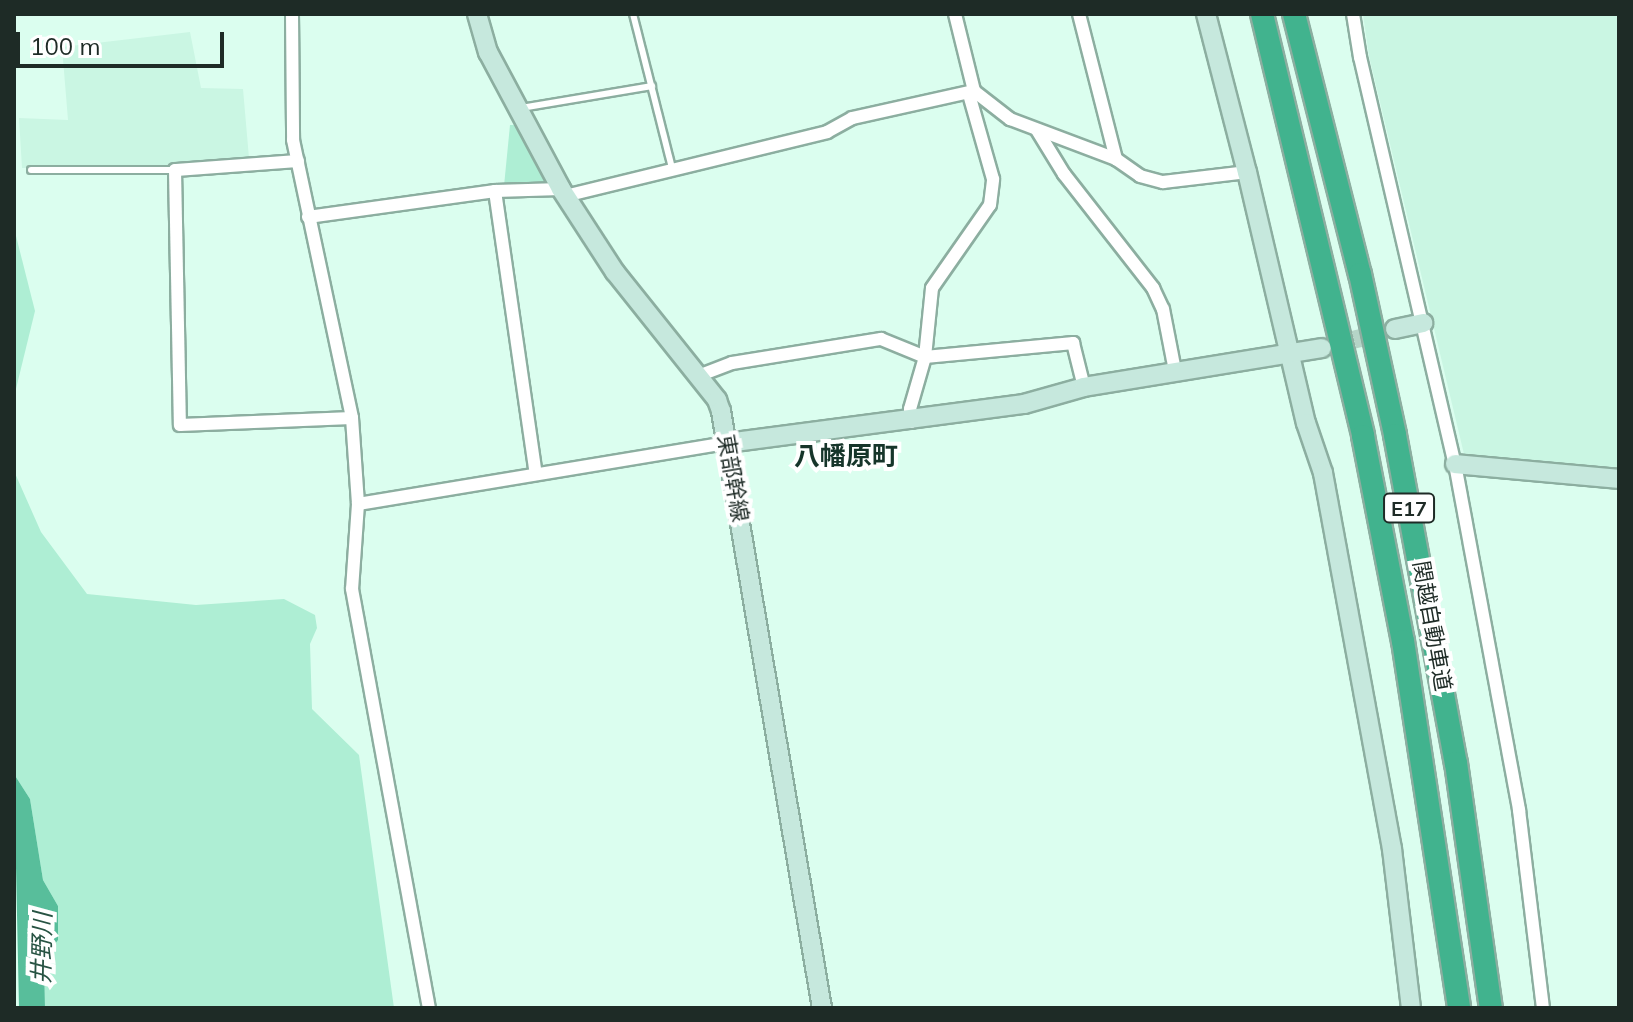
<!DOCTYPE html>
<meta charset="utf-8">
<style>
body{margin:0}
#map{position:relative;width:1633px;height:1022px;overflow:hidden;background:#dbfeef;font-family:Mulish,"Noto Sans JP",sans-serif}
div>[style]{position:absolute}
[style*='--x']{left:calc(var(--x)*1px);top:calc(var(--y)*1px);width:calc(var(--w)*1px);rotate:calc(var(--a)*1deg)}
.built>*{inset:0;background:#caf6e3}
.green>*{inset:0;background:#aeeed4}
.water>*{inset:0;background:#58be9b}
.secondary-tunnel>*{height:18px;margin-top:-9px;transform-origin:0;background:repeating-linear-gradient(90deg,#b5d4c7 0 18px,transparent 0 27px)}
.roads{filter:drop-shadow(2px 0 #8caea0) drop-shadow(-2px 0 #8caea0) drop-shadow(0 2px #8caea0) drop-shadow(0 -2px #8caea0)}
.lane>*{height:6px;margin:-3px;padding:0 3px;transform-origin:3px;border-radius:3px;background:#fff}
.street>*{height:12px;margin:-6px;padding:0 6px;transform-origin:6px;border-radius:6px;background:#fff}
.secondary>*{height:18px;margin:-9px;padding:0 9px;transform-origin:9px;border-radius:9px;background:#c6e8dd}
.highway>*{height:22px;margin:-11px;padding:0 11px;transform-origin:11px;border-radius:11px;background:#41b38e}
span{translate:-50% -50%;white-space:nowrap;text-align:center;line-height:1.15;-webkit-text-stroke:8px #fff;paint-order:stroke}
.shield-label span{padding:2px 6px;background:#fff;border:2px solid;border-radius:6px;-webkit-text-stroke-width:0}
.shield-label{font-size:20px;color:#1e2b26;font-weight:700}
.street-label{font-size:22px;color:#1e2b26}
.water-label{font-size:24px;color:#275343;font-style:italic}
.quarter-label{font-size:26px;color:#16352a;font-weight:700}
.frame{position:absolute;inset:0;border:16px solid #1e2b26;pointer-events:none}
.scale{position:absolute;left:16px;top:32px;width:208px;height:36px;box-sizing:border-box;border:4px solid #1e2b26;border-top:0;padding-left:10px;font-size:24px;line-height:28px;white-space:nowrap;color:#1e2b26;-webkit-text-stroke:6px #fff;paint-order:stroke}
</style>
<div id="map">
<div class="built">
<i style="clip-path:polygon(1363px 14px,1619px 14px,1619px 471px,1464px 454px,1369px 56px)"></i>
<i style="clip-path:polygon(190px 32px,201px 88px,243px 89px,249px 158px,156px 166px,22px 168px,19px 118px,68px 120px,62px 47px)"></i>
</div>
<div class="green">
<i style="clip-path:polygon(510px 125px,516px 125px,548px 186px,504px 186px)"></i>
<i style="clip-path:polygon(14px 228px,35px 311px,14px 397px)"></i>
<i style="clip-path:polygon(14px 471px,41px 532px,87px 594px,196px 605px,284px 599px,315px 615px,317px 628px,310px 644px,312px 709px,359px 755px,394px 1008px,45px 1008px,44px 959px,58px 940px,58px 906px,43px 880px,30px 799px,14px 774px)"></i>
</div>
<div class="water">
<i style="clip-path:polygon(14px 774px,30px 799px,43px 880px,58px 906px,58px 940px,44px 959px,45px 1008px,19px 1008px)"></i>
</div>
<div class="secondary-tunnel">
<i style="--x:1328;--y:346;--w:59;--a:-13.8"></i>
</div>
<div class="roads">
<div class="lane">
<i style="--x:633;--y:14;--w:159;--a:75.8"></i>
<i style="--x:521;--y:108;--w:133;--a:-9.5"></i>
<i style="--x:31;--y:170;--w:144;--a:0"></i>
</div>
<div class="street">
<i style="--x:292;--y:14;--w:126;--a:89.5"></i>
<i style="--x:293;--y:140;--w:284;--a:78"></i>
<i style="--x:352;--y:418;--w:86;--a:86"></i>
<i style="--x:358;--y:504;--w:85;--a:94"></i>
<i style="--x:352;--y:589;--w:426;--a:79.6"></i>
<i style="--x:955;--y:14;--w:79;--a:76.1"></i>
<i style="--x:974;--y:91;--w:46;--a:37.9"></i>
<i style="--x:1010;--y:119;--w:113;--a:20.7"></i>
<i style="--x:1116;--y:159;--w:29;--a:35"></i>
<i style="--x:1140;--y:176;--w:24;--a:15"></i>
<i style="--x:1163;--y:182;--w:85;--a:-6.8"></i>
<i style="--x:1079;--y:14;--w:150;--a:75.7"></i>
<i style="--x:1353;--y:14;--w:44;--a:80.8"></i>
<i style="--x:1360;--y:57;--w:418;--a:76.9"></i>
<i style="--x:1455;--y:464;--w:352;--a:79.5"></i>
<i style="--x:1519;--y:810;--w:199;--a:83.1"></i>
<i style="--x:1037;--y:130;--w:52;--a:58.5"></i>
<i style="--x:1064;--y:174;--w:145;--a:52"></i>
<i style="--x:1153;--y:288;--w:23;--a:65"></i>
<i style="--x:1163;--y:309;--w:63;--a:79"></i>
<i style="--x:298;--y:161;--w:123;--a:175.8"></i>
<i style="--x:175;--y:170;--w:255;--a:88.9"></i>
<i style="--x:180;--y:425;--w:172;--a:-2.3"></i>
<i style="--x:495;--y:191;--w:286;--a:81.8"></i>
<i style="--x:565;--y:196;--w:270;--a:-13.7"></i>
<i style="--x:827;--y:132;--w:29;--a:-29"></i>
<i style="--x:852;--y:118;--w:125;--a:-12.5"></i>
<i style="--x:308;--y:217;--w:189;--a:-7.9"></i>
<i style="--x:495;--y:191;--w:66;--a:-1.7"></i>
<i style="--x:698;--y:376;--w:36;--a:-21"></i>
<i style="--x:732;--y:363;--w:151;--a:-9.2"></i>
<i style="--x:881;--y:339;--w:48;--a:22.2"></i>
<i style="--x:925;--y:357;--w:149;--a:-5.4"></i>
<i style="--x:1073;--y:343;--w:45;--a:76"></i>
<i style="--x:911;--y:422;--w:13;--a:-94"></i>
<i style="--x:910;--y:409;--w:54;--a:-73.9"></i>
<i style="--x:925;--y:357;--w:69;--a:-84.2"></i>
<i style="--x:932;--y:288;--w:101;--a:-55.1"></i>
<i style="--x:990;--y:205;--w:26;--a:-83"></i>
<i style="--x:993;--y:179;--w:88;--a:-105.8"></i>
<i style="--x:358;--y:504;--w:374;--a:-9.4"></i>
</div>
<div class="secondary">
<i style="--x:477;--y:14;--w:40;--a:74"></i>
<i style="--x:488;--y:52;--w:155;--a:61.9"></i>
<i style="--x:561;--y:189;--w:99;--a:57"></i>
<i style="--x:615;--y:272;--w:164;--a:51.4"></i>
<i style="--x:717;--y:400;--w:12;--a:70"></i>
<i style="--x:721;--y:411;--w:605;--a:80.4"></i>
<i style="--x:1206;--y:14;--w:163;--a:75.5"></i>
<i style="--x:1247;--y:172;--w:258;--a:76.8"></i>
<i style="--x:1306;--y:423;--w:53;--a:71.2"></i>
<i style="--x:1323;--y:473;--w:382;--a:79.6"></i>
<i style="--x:1392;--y:849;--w:160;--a:83.2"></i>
<i style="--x:1395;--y:329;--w:29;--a:-12"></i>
<i style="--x:727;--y:443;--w:300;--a:-7.5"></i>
<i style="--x:1024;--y:404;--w:62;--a:-15.8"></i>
<i style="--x:1084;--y:387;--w:241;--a:-9.3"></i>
<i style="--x:1455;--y:464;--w:165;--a:5.2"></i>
</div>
<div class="highway">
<i style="--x:1262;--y:14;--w:434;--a:76.5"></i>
<i style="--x:1363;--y:436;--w:209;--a:79"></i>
<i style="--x:1403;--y:641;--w:371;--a:81.3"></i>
<i style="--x:1294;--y:14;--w:268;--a:75.8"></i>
<i style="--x:1360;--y:274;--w:165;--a:77.7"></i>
<i style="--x:1395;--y:435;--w:334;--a:79.5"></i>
<i style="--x:1456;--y:763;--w:247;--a:81.9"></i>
</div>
</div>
<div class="shield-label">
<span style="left:1409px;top:508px">E17</span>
</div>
<div class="street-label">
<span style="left:733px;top:478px;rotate:80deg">東部幹線</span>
<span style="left:1432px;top:626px;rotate:80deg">関越自動車道</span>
</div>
<div class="water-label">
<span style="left:42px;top:948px;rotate:-89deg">井野川</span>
</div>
<div class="quarter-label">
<span style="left:846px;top:456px">八幡原町</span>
</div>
<div class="frame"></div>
<div class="scale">100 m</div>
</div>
